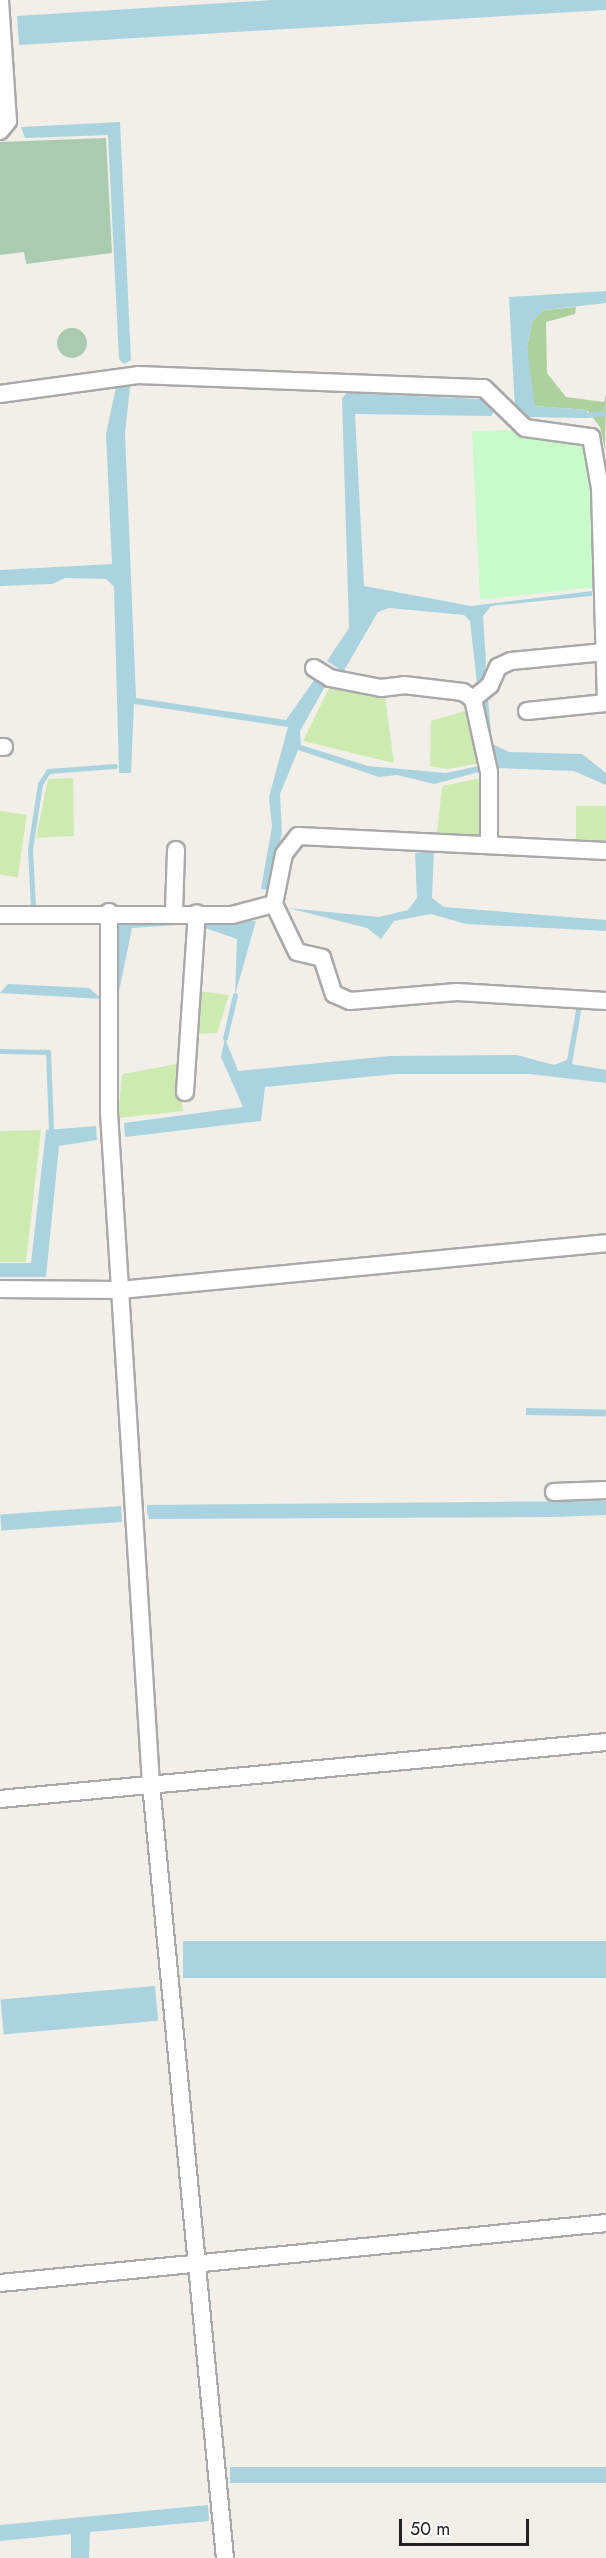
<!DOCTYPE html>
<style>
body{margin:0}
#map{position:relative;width:606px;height:2558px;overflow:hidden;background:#f2efe9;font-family:Jost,sans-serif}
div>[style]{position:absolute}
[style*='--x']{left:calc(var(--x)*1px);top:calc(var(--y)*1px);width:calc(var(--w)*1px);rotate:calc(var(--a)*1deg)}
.grass>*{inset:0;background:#cdebb0;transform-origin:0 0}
.forest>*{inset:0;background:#add19e}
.cemetery>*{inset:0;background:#aacbaf}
.round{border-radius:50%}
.park>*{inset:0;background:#c8facc}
.water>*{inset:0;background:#aad3df;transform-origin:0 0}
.stream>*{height:5px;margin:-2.5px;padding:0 2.5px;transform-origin:2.5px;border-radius:2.5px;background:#aad3df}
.roads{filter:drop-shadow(2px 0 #a9a9a9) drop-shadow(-2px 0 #a9a9a9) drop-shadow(0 2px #a9a9a9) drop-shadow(0 -2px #a9a9a9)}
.minor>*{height:16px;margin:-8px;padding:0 8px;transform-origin:8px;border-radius:8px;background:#fff}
span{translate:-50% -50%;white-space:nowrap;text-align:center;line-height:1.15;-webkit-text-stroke:4.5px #fff;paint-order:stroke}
.scale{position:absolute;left:399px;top:2519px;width:130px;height:27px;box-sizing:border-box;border:3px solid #222;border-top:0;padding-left:8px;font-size:18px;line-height:21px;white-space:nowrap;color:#222;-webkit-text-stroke:4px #fff;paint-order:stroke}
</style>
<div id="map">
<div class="grass">
<i style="clip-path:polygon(330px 686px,385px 697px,394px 763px,303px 741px)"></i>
<i style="clip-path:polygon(465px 711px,480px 763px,448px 769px,430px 766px,431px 721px)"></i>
<i style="clip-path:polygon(485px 777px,482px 835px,437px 833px,442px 786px)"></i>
<i style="clip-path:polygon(73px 778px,74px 836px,36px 838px,48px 779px)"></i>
<i style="left:576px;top:806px;width:30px;height:39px"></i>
<i style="left:0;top:811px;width:27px;height:63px;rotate:8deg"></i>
<i style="clip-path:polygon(198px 991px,229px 995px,217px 1033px,192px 1034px)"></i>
<i style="clip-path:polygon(177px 1064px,183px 1111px,118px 1118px,122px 1074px)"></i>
<i style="clip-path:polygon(41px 1130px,26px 1262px,0 1262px,0 1131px)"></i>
</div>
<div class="forest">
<i style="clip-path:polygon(576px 307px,575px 314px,546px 322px,547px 373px,566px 397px,604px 402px,606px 394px,605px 450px,600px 427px,587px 410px,535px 406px,531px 398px,527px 348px,532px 321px,544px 310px)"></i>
</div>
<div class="cemetery">
<i style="clip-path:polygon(106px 138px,112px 253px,26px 264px,24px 252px,0 255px,0 142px)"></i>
<i class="round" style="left:57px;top:328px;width:30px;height:30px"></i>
</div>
<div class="park">
<i style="clip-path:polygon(512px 430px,578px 440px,593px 461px,595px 587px,480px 600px,472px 431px)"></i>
</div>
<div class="water">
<i style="clip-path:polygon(272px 0,606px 0,606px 10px,19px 45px,17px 16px)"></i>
<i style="clip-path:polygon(120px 122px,131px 360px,124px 364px,119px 359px,108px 135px,25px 138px,21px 127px)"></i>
<i style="clip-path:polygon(606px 291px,606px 303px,544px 310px,532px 321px,527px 348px,535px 406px,587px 410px,588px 418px,527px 417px,515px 410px,509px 297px)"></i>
<i style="clip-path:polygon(116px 387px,130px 387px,125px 433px,136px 698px,286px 720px,315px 679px,326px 685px,300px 731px,301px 745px,368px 766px,446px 773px,493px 763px,486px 740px,483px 703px,488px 699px,492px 744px,509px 752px,582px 754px,606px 773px,606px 785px,574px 771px,494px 768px,434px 784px,397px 775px,379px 777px,298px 750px,280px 794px,282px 833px,275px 862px,267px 890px,261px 889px,272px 826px,269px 797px,288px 727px,134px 704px,131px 773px,119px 773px,114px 587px,106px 579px,65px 578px,52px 584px,0 586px,0 570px,112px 564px,106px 434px)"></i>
<i style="clip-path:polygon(347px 393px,481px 399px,496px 408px,491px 416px,355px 414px,364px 586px,471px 606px,592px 591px,592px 596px,491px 606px,483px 616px,486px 663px,484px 680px,477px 684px,470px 621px,464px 615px,389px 608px,378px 612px,343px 672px,327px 661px,349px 628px,342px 398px)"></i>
<i style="clip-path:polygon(434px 850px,432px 898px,444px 907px,606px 920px,606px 931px,466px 924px,431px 914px,394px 921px,381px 939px,367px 928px,288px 908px,379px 917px,408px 910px,417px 898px,415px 853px)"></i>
<i style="clip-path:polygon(126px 920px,256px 921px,235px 995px,237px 939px,193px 924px,132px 928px,117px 1001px,118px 926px)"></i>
<i style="clip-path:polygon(8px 984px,89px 988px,102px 999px,0 993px)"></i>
<i style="clip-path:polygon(577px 1005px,582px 1006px,572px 1064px,606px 1070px,606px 1083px,530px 1074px,396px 1074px,265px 1087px,261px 1121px,125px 1137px,124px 1123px,243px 1107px,221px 1057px,225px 1038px,238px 1071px,390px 1056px,517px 1055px,554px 1065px,567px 1060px)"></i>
<i style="clip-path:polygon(96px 1126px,97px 1140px,59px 1146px,46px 1277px,0 1277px,0 1263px,31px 1263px,46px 1130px)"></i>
<i style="left:526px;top:1408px;width:80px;height:7px;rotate:1deg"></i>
<i style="clip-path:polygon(606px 1501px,606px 1515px,555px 1517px,149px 1519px,147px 1512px,147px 1505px)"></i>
<i style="left:121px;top:1506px;width:16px;height:121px;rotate:86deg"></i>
<i style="left:606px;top:1941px;width:37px;height:423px;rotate:90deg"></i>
<i style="left:155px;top:1986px;width:35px;height:155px;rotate:85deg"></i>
<i style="left:606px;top:2467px;width:16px;height:376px;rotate:90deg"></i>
<i style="clip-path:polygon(208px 2505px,209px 2521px,90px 2532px,89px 2558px,71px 2558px,71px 2534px,0 2541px,0 2525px)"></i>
</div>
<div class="stream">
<i style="--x:587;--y:415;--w:19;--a:-6"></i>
<i style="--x:33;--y:907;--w:58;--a:-93"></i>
<i style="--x:30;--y:849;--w:66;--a:-81.3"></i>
<i style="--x:40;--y:784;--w:15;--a:-58"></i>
<i style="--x:48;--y:771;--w:67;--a:-4.3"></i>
<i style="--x:225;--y:1038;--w:44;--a:-76.9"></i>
<i style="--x:0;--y:1051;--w:48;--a:1.2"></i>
<i style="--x:48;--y:1052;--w:78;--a:87.8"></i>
</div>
<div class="roads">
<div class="minor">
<i style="--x:0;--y:131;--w:13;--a:-51"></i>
<i style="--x:8;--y:121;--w:121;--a:-93.8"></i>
<i style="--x:0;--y:394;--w:139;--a:-7.8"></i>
<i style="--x:138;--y:375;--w:346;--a:2.2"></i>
<i style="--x:484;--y:388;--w:57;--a:44.3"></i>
<i style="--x:525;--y:428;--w:67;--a:7.8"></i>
<i style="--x:591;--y:437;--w:52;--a:80"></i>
<i style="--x:600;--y:488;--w:209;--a:88.4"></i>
<i style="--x:314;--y:668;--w:19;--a:32"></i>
<i style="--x:330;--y:678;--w:52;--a:11.1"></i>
<i style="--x:381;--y:688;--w:23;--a:-7"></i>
<i style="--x:404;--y:685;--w:59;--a:6.8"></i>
<i style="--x:463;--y:692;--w:12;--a:35"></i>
<i style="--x:473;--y:699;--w:22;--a:-39"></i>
<i style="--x:490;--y:685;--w:20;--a:-66"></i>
<i style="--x:498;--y:667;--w:14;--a:-25"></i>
<i style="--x:511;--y:661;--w:94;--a:-5.5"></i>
<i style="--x:473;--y:699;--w:75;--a:77.6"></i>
<i style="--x:489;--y:772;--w:71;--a:90"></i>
<i style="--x:527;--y:711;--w:79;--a:-5.8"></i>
<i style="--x:0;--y:747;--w:4;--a:0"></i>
<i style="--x:606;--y:851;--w:308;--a:-177.2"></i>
<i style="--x:298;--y:836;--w:23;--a:128"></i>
<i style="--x:284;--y:854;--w:51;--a:101.3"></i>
<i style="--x:274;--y:904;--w:53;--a:64.4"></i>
<i style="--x:297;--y:952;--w:26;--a:13"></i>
<i style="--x:322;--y:958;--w:38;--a:72"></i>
<i style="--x:334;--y:994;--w:17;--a:24"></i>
<i style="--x:350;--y:1001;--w:107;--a:-4.8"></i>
<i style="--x:457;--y:992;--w:149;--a:3.5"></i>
<i style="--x:174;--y:911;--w:61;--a:-88.1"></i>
<i style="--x:109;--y:912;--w:201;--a:90"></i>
<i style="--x:109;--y:1113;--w:672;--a:86.42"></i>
<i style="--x:151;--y:1784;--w:778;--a:84.54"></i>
<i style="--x:0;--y:915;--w:232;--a:0"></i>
<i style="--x:232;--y:915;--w:43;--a:-14.7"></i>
<i style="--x:185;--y:1092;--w:179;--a:-86.2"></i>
<i style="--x:0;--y:1289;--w:120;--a:0.5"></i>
<i style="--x:120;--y:1290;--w:488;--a:-5.5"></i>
<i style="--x:554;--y:1492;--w:52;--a:-2.2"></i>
<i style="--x:0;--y:1799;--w:609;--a:-5.37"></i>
<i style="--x:0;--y:2283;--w:609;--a:-5.65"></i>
</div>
</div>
<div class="scale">50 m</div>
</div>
